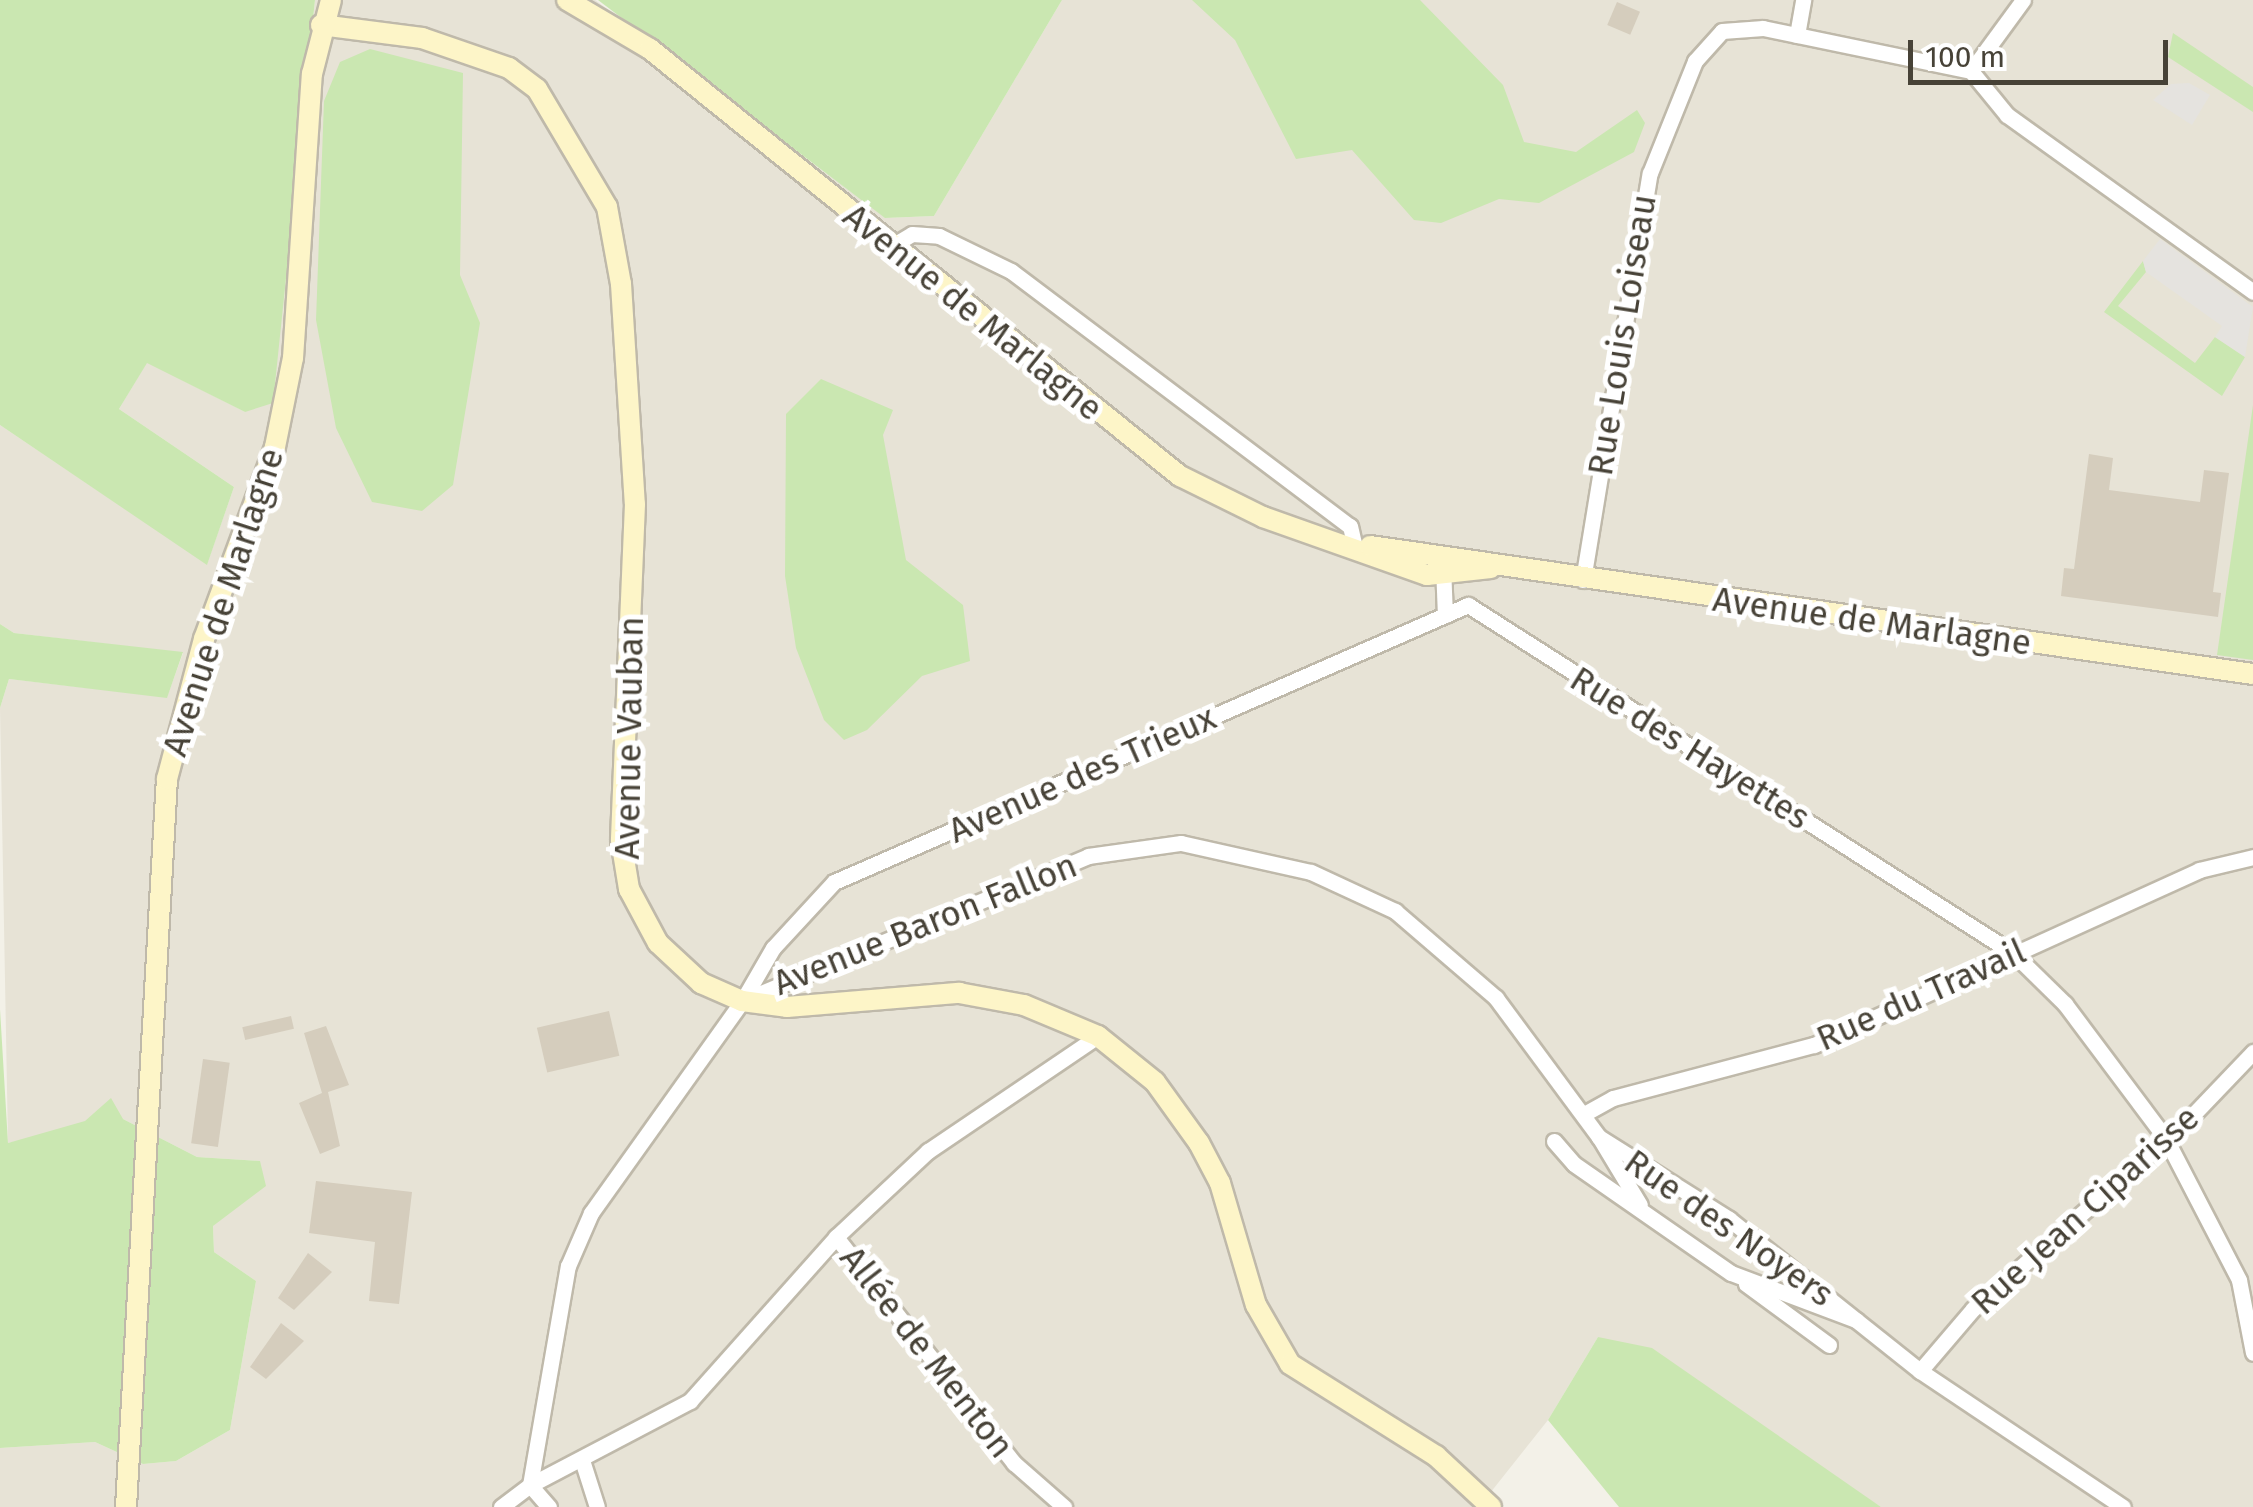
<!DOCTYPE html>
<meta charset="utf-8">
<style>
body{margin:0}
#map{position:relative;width:2253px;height:1507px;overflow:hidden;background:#f3f1e8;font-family:"Fira Sans",sans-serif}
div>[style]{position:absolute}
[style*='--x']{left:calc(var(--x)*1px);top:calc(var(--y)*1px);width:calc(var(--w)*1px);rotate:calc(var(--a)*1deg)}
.residential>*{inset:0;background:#e7e3d6}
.green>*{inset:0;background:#cae7b1}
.parking>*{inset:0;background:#e5e3df}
.building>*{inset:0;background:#d5cdbd;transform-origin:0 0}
.roads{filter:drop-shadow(2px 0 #bfb9aa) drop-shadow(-2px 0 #bfb9aa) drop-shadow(0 2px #bfb9aa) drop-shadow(0 -2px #bfb9aa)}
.street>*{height:15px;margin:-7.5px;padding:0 7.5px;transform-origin:7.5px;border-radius:7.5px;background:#fff}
.secondary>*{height:20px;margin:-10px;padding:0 10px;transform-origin:10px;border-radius:10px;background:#fdf5c8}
span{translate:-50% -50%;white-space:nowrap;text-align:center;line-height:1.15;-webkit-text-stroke:10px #fff;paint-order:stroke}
.street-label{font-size:35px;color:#474237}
.scale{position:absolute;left:1908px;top:40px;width:260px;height:45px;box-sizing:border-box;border:5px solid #474237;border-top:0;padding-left:12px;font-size:30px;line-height:35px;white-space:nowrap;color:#474237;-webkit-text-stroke:8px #fff;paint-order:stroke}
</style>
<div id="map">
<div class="residential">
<i style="clip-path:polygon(315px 0,595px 0,886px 218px,934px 216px,1062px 0,2253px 0,2253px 1507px,1881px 1507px,1598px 1337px,1548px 1420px,1479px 1507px,0 1507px,0 1448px,95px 1442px,143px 1464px,176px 1461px,230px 1430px,256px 1281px,214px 1252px,213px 1226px,260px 1161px,197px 1157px,123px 1119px,8px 1143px,0 708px,9px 679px,167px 697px,183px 653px,14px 633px,0 624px,0 425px,207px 564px,234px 487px,119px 409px,147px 362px,245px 412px,292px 241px)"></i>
</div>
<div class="green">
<i style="clip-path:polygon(0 0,315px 0,273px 403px,245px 412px,147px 363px,119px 409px,234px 487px,207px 565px,0 425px)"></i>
<i style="clip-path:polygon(598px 0,1062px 0,934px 216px,885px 218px)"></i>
<i style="clip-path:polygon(1192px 0,1420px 0,1503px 85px,1524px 142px,1576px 152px,1637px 110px,1645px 123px,1634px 152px,1539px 203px,1499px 199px,1441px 223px,1414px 220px,1352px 150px,1296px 159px,1235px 40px)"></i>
<i style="clip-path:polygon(2173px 33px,2253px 87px,2253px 112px,2168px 57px)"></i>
<i style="clip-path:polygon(370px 49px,463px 73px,460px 275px,480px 323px,453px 485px,422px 511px,372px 502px,336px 428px,316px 320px,324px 101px,340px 62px)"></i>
<i style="clip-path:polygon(2143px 261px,2146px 272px,2118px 306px,2195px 363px,2215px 337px,2245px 357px,2222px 396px,2104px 312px)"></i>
<i style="clip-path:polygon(821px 379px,893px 410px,883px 435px,906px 560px,963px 605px,970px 661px,922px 676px,867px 730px,844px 740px,824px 720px,796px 648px,785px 576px,786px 414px)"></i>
<i style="clip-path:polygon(2253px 405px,2253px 660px,2217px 655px)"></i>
<i style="clip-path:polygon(0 624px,14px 633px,183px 652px,167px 698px,9px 679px,0 708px)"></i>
<i style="clip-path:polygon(0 1009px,8px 1143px,85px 1121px,111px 1098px,123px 1119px,197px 1157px,260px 1161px,266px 1186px,213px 1226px,214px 1252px,256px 1281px,230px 1430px,176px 1461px,143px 1464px,95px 1442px,0 1448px)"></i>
<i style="clip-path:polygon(1598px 1337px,1652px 1348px,1881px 1507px,1619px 1507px,1548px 1420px)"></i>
</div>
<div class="parking">
<i style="clip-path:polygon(2189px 83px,2210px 95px,2192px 125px,2153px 100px,2171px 84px)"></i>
<i style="clip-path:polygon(2160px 239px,2253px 307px,2245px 357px,2215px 337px,2222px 326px,2146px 272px,2143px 261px)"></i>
</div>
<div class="building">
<i style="left:1617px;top:2px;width:25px;height:25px;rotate:23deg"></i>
<i style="clip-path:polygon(2089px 454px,2113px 458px,2109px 490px,2200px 502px,2204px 470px,2229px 473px,2213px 592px,2221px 593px,2218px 617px,2061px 596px,2064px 568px,2074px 569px)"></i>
<i style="left:609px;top:1011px;width:46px;height:74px;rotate:77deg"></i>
<i style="left:291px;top:1016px;width:13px;height:50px;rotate:77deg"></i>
<i style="clip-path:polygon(326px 1026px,349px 1085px,328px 1092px,340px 1146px,320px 1154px,299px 1103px,322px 1093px,304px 1033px)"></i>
<i style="left:203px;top:1059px;width:27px;height:85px;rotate:8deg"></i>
<i style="clip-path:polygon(316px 1181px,412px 1192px,399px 1304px,369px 1301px,375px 1242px,309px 1233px)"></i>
<i style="clip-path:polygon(308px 1253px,332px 1272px,294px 1310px,278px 1298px)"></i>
<i style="clip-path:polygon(281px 1323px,304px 1341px,266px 1379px,250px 1367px)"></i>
</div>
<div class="roads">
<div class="street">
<i style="--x:1797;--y:35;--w:36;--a:-80"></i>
<i style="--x:1971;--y:71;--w:88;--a:-53.8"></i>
<i style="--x:892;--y:246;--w:23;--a:-31"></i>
<i style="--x:912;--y:234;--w:27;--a:4"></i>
<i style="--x:939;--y:236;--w:80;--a:25.9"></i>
<i style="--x:1011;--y:271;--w:424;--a:37"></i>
<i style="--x:1350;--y:526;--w:23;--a:77"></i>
<i style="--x:1443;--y:566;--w:49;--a:87.7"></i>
<i style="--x:1583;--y:580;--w:412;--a:-80.7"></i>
<i style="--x:1650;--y:173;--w:121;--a:-68.1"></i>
<i style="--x:1695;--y:61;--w:40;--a:-48"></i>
<i style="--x:1722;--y:31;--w:41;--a:-4.2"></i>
<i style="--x:1763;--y:28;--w:212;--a:11.7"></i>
<i style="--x:1971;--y:71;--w:57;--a:50.7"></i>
<i style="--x:2007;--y:115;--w:303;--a:35.7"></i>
<i style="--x:1468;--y:605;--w:647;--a:32.56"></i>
<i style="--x:2013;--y:953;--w:73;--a:44.4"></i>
<i style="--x:2065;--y:1004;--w:169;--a:53.2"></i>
<i style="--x:2166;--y:1139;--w:159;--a:62.6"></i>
<i style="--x:2239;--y:1280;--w:74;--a:79.1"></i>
<i style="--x:744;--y:998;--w:58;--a:-59.9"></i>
<i style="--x:773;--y:948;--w:90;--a:-47.3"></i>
<i style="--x:834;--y:882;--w:692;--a:-23.6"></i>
<i style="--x:1584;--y:1114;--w:33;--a:-29"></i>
<i style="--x:1613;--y:1098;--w:208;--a:-14.8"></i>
<i style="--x:1814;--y:1045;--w:423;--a:-24.4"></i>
<i style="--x:2199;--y:870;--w:56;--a:-13.5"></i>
<i style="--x:1599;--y:1137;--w:79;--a:58.9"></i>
<i style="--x:1554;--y:1141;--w:30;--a:49"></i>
<i style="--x:1574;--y:1164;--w:191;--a:34.8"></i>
<i style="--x:1731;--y:1273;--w:134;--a:20.6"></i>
<i style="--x:836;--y:1237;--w:288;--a:51.8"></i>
<i style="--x:1014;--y:1463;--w:67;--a:41.3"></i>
<i style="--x:1746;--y:1284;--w:103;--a:36.3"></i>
<i style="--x:1920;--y:1371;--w:82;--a:-49.5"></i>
<i style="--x:1973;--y:1309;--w:288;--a:-41.3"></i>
<i style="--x:2189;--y:1119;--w:93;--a:-46.3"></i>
<i style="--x:582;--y:1460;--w:49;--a:72.3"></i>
<i style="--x:501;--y:1507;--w:36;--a:-37"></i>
<i style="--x:530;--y:1485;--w:222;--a:-80.2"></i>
<i style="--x:568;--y:1266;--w:58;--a:-66.5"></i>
<i style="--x:591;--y:1213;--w:260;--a:-54.5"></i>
<i style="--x:742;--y:1001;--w:375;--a:-22.7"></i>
<i style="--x:1088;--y:856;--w:94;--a:-8"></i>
<i style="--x:1181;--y:843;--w:133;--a:12.6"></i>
<i style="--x:1311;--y:872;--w:93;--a:24.9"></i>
<i style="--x:1395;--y:911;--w:133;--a:40.7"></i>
<i style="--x:1496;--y:998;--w:173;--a:53.5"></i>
<i style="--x:1599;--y:1137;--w:154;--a:32.2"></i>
<i style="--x:1729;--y:1219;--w:244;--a:38.5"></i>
<i style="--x:1920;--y:1371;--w:244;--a:33.8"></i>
<i style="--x:549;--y:1507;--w:29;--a:-131"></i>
<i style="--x:530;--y:1485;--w:181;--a:-27.7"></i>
<i style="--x:690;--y:1401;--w:220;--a:-48.3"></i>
<i style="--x:836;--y:1237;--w:126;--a:-43.1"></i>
<i style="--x:928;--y:1151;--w:205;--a:-34.1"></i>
</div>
<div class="secondary">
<i style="--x:567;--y:0;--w:96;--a:30.6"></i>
<i style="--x:650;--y:49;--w:681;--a:38.86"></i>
<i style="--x:1180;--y:476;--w:93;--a:26.3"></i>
<i style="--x:1263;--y:517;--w:174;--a:19.5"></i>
<i style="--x:1427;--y:575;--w:64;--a:-6.2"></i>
<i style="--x:321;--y:25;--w:102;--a:7.3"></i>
<i style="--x:422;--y:38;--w:92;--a:19"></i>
<i style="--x:509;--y:68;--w:35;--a:37"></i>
<i style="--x:537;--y:89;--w:137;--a:59.3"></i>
<i style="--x:607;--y:207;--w:78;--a:79.7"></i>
<i style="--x:621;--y:284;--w:220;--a:86.4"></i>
<i style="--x:635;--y:504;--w:336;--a:92.4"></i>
<i style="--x:621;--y:840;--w:50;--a:80.7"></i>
<i style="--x:629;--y:889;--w:61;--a:61.8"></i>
<i style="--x:658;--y:943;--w:59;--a:42.9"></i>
<i style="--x:701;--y:983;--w:45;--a:23.7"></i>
<i style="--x:742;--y:1001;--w:45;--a:7.6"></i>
<i style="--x:787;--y:1007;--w:173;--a:-4.7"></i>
<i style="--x:959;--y:993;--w:66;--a:10.5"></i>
<i style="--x:1024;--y:1005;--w:80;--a:22.7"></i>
<i style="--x:1098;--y:1036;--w:73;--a:38.9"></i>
<i style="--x:1155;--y:1082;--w:75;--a:54.2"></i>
<i style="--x:1199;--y:1143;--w:45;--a:62.3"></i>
<i style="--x:1220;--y:1183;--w:127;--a:73.6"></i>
<i style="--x:1256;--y:1305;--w:68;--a:60"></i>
<i style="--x:1290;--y:1364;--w:173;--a:32.2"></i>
<i style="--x:1436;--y:1456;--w:75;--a:42.8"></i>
<i style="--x:1370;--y:546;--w:892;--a:8.25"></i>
<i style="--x:126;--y:1507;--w:729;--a:-86.78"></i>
<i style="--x:167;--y:779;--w:145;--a:-75.2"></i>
<i style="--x:204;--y:639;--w:205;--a:-69.7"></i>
<i style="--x:275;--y:447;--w:91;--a:-78.6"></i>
<i style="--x:293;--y:358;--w:285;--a:-86.2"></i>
<i style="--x:312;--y:74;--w:76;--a:-75.6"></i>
</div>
</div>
<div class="street-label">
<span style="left:973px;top:312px;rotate:39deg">Avenue de Marlagne</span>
<span style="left:1622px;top:335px;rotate:-81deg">Rue Louis Loiseau</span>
<span style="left:223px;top:602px;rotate:-72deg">Avenue de Marlagne</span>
<span style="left:1872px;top:621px;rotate:8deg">Avenue de Marlagne</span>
<span style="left:629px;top:738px;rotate:-89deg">Avenue Vauban</span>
<span style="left:1690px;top:748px;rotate:32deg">Rue des Hayettes</span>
<span style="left:1082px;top:774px;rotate:-24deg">Avenue des Trieux</span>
<span style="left:925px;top:924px;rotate:-22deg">Avenue Baron Fallon</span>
<span style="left:1921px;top:995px;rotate:-24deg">Rue du Travail</span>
<span style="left:2085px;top:1210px;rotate:-42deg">Rue Jean Ciparisse</span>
<span style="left:1729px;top:1228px;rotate:35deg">Rue des Noyers</span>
<span style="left:927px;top:1352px;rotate:52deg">Allée de Menton</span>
</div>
<div class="scale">100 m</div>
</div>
